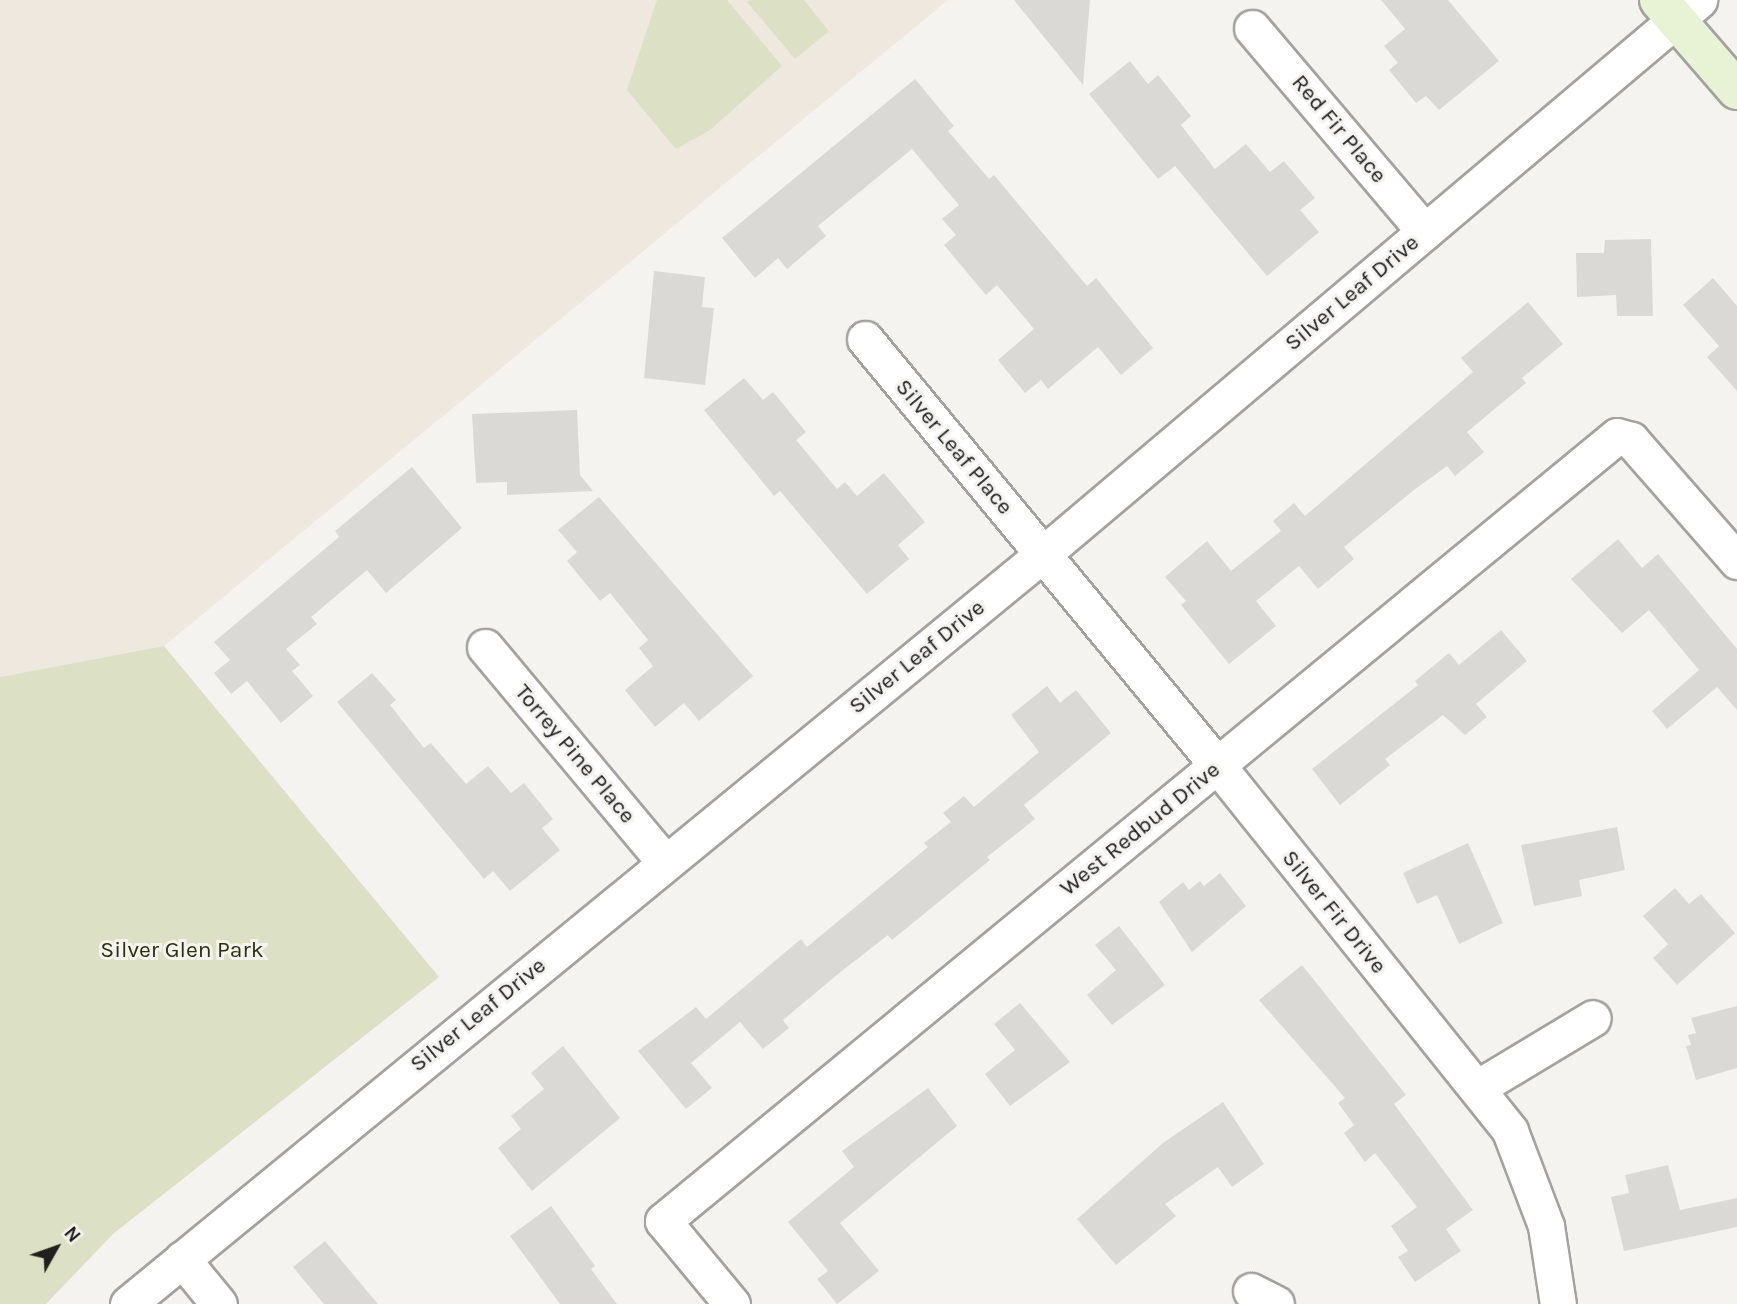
<!DOCTYPE html>
<style>
body{margin:0}
#map{position:relative;width:1737px;height:1304px;overflow:hidden;background:#f5f3f0;font-family:Karla,sans-serif}
div>[style]{position:absolute}
[style*='--x']{left:calc(var(--x)*1px);top:calc(var(--y)*1px);width:calc(var(--w)*1px);rotate:calc(var(--a)*1deg)}
.built>*{inset:0;background:#efe8df}
.green>*{inset:0;background:#dce0c5}
.building>*{inset:0;background:#dbd9d6}
.roads{filter:drop-shadow(2px 0 #a4a29f) drop-shadow(-2px 0 #a4a29f) drop-shadow(0 2px #a4a29f) drop-shadow(0 -2px #a4a29f)}
.street>*{height:35px;margin:-17.5px;padding:0 17.5px;transform-origin:17.5px;border-radius:17.5px;background:#fff}
.secondary>*{height:38px;margin:-19px;padding:0 19px;transform-origin:19px;border-radius:19px;background:#e8f3d5}
span{translate:-50% -50%;white-space:nowrap;text-align:center;line-height:1.15;-webkit-text-stroke:6px #f5f3f0;paint-order:stroke}
.street-label{font-size:23px;color:#21201f}
.park-label{font-size:23px;color:#2c3009}
.north{position:absolute;left:21px;top:1213px;width:70px;height:70px;-webkit-text-stroke:5px #f5f3f0;paint-order:stroke;rotate:50deg;font-size:19px;font-weight:700;line-height:28px;text-align:center;color:#21201f}
.north::after{content:'';display:block;margin:auto;width:24px;height:32px;background:#21201f;clip-path:polygon(50% 0,100% 100%,50% 72%,0 100%)}
</style>
<div id="map">
<div class="built">
<i style="clip-path:polygon(0 0,948px 0,164px 646px,0 677px)"></i>
</div>
<div class="green">
<i style="clip-path:polygon(657px 0,727px 0,782px 66px,710px 130px,676px 149px,627px 90px)"></i>
<i style="clip-path:polygon(750px 0,804px 0,829px 31px,795px 59px,747px 2px)"></i>
<i style="clip-path:polygon(164px 646px,439px 977px,113px 1234px,46px 1304px,0 1304px,0 677px)"></i>
</div>
<div class="building">
<i style="clip-path:polygon(1014px 0,1090px 0,1083px 85px)"></i>
<i style="clip-path:polygon(1381px 0,1448px 0,1499px 61px,1439px 110px,1426px 96px,1416px 103px,1389px 70px,1398px 63px,1384px 46px,1405px 29px)"></i>
<i style="clip-path:polygon(1130px 61px,1148px 84px,1158px 75px,1191px 116px,1181px 125px,1215px 169px,1246px 144px,1270px 172px,1284px 161px,1315px 198px,1300px 210px,1319px 232px,1267px 276px,1175px 166px,1158px 179px,1089px 94px)"></i>
<i style="clip-path:polygon(915px 79px,954px 126px,948px 131px,989px 179px,994px 175px,1087px 286px,1096px 278px,1153px 348px,1121px 375px,1098px 347px,1048px 389px,1041px 380px,1025px 393px,998px 360px,1034px 329px,997px 285px,986px 295px,944px 245px,956px 235px,942px 219px,959px 205px,912px 149px,818px 226px,826px 236px,787px 269px,778px 258px,755px 278px,722px 238px)"></i>
<i style="clip-path:polygon(1651px 239px,1653px 316px,1617px 316px,1616px 295px,1577px 297px,1576px 253px,1604px 253px,1605px 240px)"></i>
<i style="clip-path:polygon(654px 271px,705px 277px,702px 307px,714px 308px,705px 385px,644px 378px)"></i>
<i style="clip-path:polygon(1713px 278px,1737px 306px,1737px 391px,1707px 357px,1719px 346px,1683px 305px)"></i>
<i style="clip-path:polygon(1528px 302px,1563px 344px,1522px 378px,1526px 383px,1467px 432px,1484px 452px,1455px 476px,1447px 466px,1414px 490px,1344px 547px,1354px 559px,1318px 589px,1299px 566px,1256px 601px,1276px 626px,1229px 664px,1181px 605px,1186px 601px,1165px 577px,1207px 541px,1231px 571px,1281px 531px,1273px 521px,1294px 503px,1305px 516px,1473px 372px,1461px 358px)"></i>
<i style="clip-path:polygon(744px 378px,763px 400px,773px 392px,806px 432px,796px 440px,837px 489px,845px 482px,857px 496px,884px 473px,925px 522px,898px 545px,909px 559px,867px 594px,780px 491px,774px 496px,704px 410px)"></i>
<i style="clip-path:polygon(577px 410px,580px 475px,593px 491px,507px 495px,507px 482px,476px 483px,472px 414px)"></i>
<i style="clip-path:polygon(412px 467px,462px 528px,386px 593px,367px 570px,311px 617px,317px 624px,286px 649px,300px 665px,292px 671px,313px 696px,281px 723px,247px 681px,231px 694px,214px 673px,230px 660px,214px 642px,339px 537px,335px 531px)"></i>
<i style="clip-path:polygon(599px 497px,753px 676px,699px 721px,684px 703px,655px 727px,625px 690px,653px 666px,639px 648px,648px 640px,610px 593px,600px 601px,567px 561px,577px 552px,558px 530px)"></i>
<i style="clip-path:polygon(1618px 539px,1642px 568px,1658px 554px,1737px 649px,1737px 710px,1717px 687px,1667px 729px,1652px 711px,1699px 670px,1649px 610px,1622px 633px,1571px 579px)"></i>
<i style="clip-path:polygon(1501px 630px,1527px 661px,1476px 704px,1487px 717px,1465px 735px,1443px 715px,1385px 759px,1390px 765px,1340px 805px,1312px 769px,1418px 685px,1415px 681px,1449px 653px,1459px 665px)"></i>
<i style="clip-path:polygon(372px 673px,396px 700px,390px 705px,424px 748px,431px 743px,466px 784px,488px 766px,511px 793px,524px 783px,553px 819px,542px 828px,560px 850px,510px 891px,493px 871px,484px 879px,337px 702px)"></i>
<i style="clip-path:polygon(1047px 686px,1060px 703px,1076px 690px,1111px 733px,1024px 805px,1035px 819px,987px 857px,990px 860px,892px 940px,888px 935px,838px 974px,783px 1020px,789px 1028px,763px 1049px,740px 1022px,691px 1063px,712px 1088px,686px 1109px,638px 1051px,696px 1007px,706px 1019px,801px 939px,807px 947px,928px 847px,924px 843px,951px 822px,943px 813px,964px 796px,974px 807px,1039px 752px,1011px 715px)"></i>
<i style="clip-path:polygon(1617px 827px,1625px 870px,1579px 880px,1582px 896px,1534px 906px,1521px 845px)"></i>
<i style="clip-path:polygon(1468px 843px,1503px 923px,1459px 944px,1437px 895px,1417px 904px,1403px 873px)"></i>
<i style="clip-path:polygon(1220px 873px,1246px 906px,1192px 952px,1159px 902px,1183px 882px,1189px 890px,1200px 881px,1204px 886px)"></i>
<i style="clip-path:polygon(1675px 888px,1689px 904px,1701px 894px,1735px 933px,1677px 985px,1653px 958px,1668px 944px,1643px 916px)"></i>
<i style="clip-path:polygon(1119px 926px,1165px 985px,1112px 1025px,1087px 995px,1116px 970px,1095px 945px)"></i>
<i style="clip-path:polygon(1302px 965px,1406px 1095px,1394px 1104px,1473px 1210px,1446px 1229px,1461px 1251px,1415px 1282px,1398px 1257px,1408px 1251px,1391px 1226px,1417px 1207px,1375px 1153px,1365px 1162px,1344px 1133px,1354px 1125px,1338px 1103px,1345px 1098px,1259px 1000px)"></i>
<i style="clip-path:polygon(1020px 1003px,1070px 1062px,1010px 1106px,985px 1074px,1015px 1050px,994px 1024px)"></i>
<i style="clip-path:polygon(1737px 1006px,1737px 1068px,1696px 1080px,1686px 1046px,1691px 1045px,1688px 1035px,1696px 1033px,1691px 1018px)"></i>
<i style="clip-path:polygon(563px 1046px,620px 1118px,532px 1191px,498px 1148px,521px 1129px,511px 1116px,544px 1089px,531px 1073px)"></i>
<i style="clip-path:polygon(928px 1088px,957px 1126px,840px 1223px,879px 1271px,837px 1304px,817px 1279px,828px 1271px,788px 1222px,854px 1167px,842px 1151px)"></i>
<i style="clip-path:polygon(1223px 1102px,1264px 1164px,1232px 1187px,1218px 1167px,1165px 1204px,1176px 1216px,1116px 1265px,1077px 1219px,1163px 1143px)"></i>
<i style="clip-path:polygon(1668px 1165px,1680px 1210px,1737px 1198px,1737px 1227px,1624px 1251px,1611px 1197px,1629px 1193px,1625px 1175px)"></i>
<i style="clip-path:polygon(551px 1206px,595px 1266px,591px 1269px,617px 1304px,560px 1304px,510px 1236px)"></i>
<i style="clip-path:polygon(325px 1241px,378px 1304px,324px 1304px,293px 1267px)"></i>
</div>
<div class="roads">
<div class="street">
<i style="--x:1252;--y:28;--w:267;--a:49.7"></i>
<i style="--x:865;--y:339;--w:554;--a:50.42"></i>
<i style="--x:1218;--y:766;--w:467;--a:51.3"></i>
<i style="--x:1510;--y:1131;--w:102;--a:69.2"></i>
<i style="--x:1546;--y:1226;--w:79;--a:81.3"></i>
<i style="--x:485;--y:647;--w:279;--a:50.1"></i>
<i style="--x:1477;--y:1088;--w:135;--a:-31.1"></i>
<i style="--x:182;--y:1259;--w:58;--a:50.6"></i>
<i style="--x:1251;--y:1291;--w:28;--a:27"></i>
<i style="--x:128;--y:1304;--w:1183;--a:-39.34"></i>
<i style="--x:1043;--y:554;--w:859;--a:-40.18"></i>
<i style="--x:732;--y:1304;--w:108;--a:-129.7"></i>
<i style="--x:663;--y:1221;--w:1235;--a:-39.45"></i>
<i style="--x:1617;--y:436;--w:15;--a:16"></i>
<i style="--x:1631;--y:440;--w:161;--a:48.8"></i>
</div>
<div class="secondary">
<i style="--x:1659;--y:0;--w:119;--a:49.1"></i>
</div>
</div>
<div class="street-label">
<span style="left:1339px;top:129px;rotate:50deg">Red Fir Place</span>
<span style="left:1352px;top:293px;rotate:-40deg">Silver Leaf Drive</span>
<span style="left:954px;top:447px;rotate:50deg">Silver Leaf Place</span>
<span style="left:917px;top:657px;rotate:-39deg">Silver Leaf Drive</span>
<span style="left:575px;top:754px;rotate:50deg">Torrey Pine Place</span>
<span style="left:1140px;top:829px;rotate:-39deg">West Redbud Drive</span>
<span style="left:1334px;top:912px;rotate:51deg">Silver Fir Drive</span>
<span style="left:478px;top:1015px;rotate:-39deg">Silver Leaf Drive</span>
</div>
<div class="park-label">
<span style="left:182px;top:950px">Silver Glen Park</span>
</div>
<div class="north">N</div>
</div>
